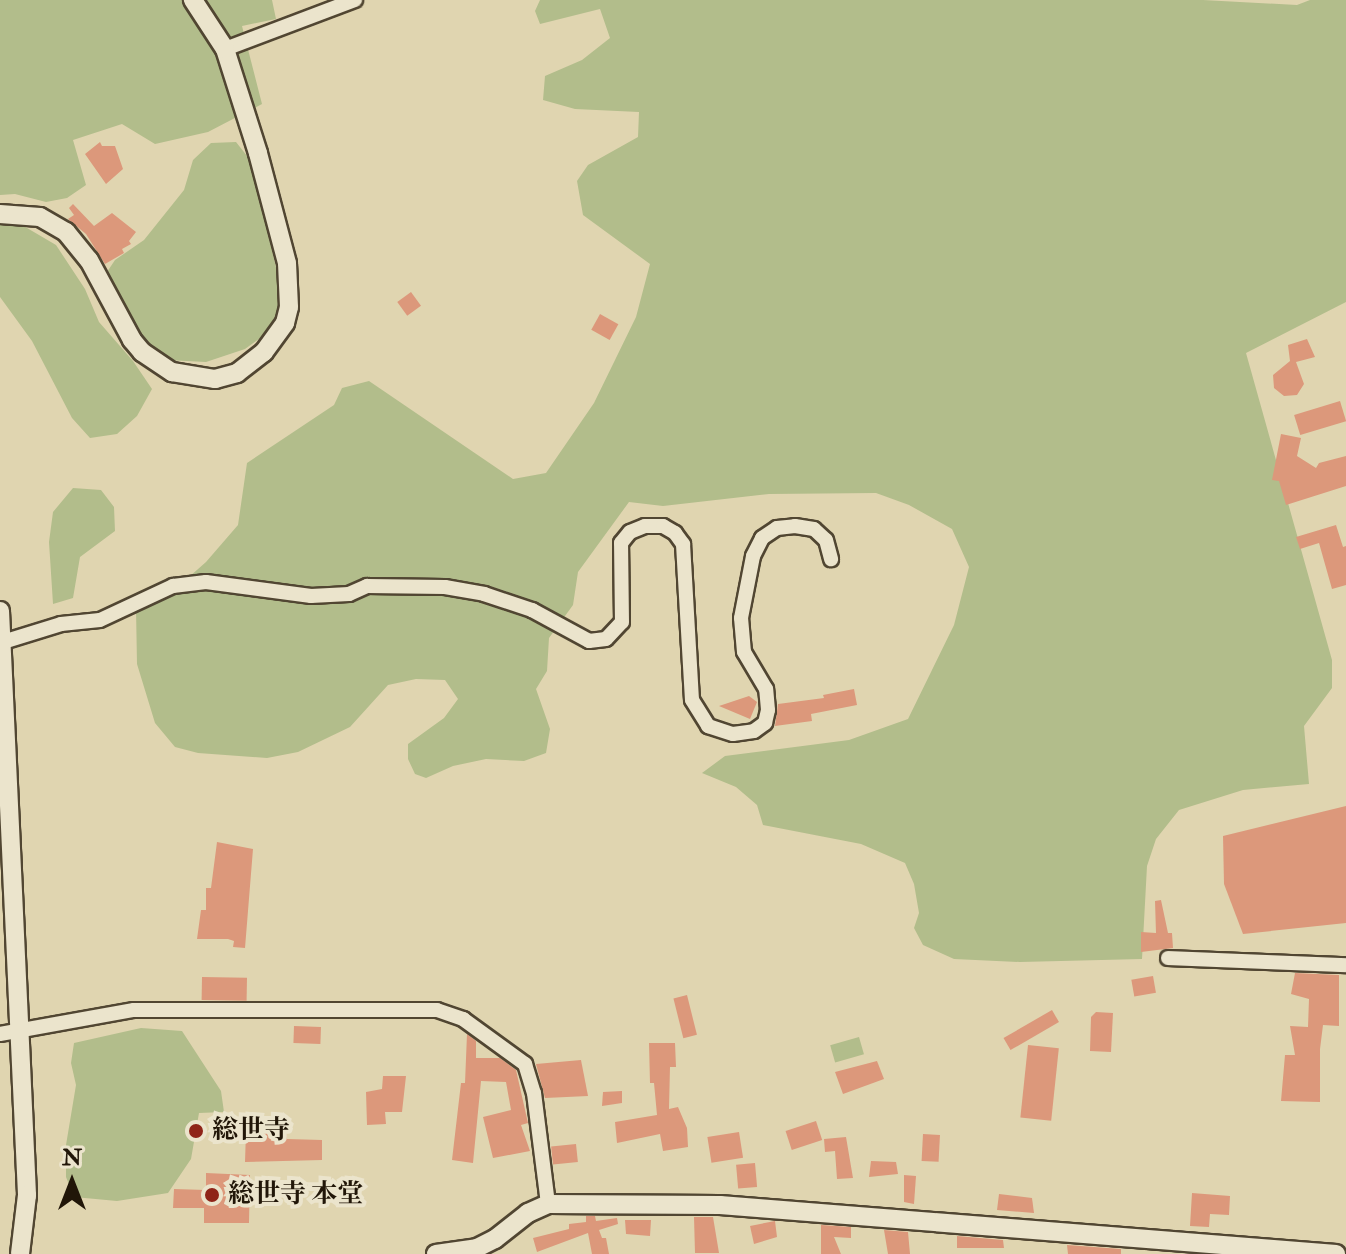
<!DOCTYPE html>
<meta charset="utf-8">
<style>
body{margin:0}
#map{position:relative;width:1346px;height:1254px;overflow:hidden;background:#e0d5b0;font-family:"IM FELL Double Pica","Noto Serif JP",serif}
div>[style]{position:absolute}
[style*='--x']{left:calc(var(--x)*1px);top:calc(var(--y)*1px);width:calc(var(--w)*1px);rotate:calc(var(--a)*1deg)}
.green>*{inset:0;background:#b2bd8b;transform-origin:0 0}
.building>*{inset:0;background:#dc987b;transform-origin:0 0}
.roads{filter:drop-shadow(2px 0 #514632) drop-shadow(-2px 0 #514632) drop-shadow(0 2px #514632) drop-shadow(0 -2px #514632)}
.minor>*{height:14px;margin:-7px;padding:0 7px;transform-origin:7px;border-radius:7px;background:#ebe4cc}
.tertiary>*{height:18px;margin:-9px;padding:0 9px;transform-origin:9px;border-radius:9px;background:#ebe4cc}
.dots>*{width:22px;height:22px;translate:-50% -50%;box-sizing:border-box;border:4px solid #ebe4cc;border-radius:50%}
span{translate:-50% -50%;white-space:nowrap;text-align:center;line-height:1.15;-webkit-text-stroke:8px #ebe4cc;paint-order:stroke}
.poi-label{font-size:26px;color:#211608;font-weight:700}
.left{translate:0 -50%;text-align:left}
.north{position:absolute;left:32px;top:1142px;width:80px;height:80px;-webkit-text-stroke:6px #ebe4cc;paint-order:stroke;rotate:0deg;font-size:22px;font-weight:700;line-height:32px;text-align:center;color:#211608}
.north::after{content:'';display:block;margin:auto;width:28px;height:36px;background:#211608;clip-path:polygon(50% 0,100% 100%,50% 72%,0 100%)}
</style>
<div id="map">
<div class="green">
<i style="clip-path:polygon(0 0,272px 0,276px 19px,242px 26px,262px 104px,208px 132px,155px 144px,122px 124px,73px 140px,86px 185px,67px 198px,46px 202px,15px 194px,0 195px)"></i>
<i style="clip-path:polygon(540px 0,1203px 0,1297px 5px,1310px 0,1346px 0,1346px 302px,1246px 353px,1332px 660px,1332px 688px,1304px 726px,1309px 784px,1243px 790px,1179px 810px,1156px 839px,1147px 866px,1142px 959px,1020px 962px,954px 959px,923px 945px,914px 928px,919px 913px,914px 884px,905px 863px,861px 844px,763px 825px,757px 805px,736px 787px,702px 773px,725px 756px,849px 740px,908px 719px,954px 625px,969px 567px,952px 529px,909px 505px,876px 493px,769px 494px,663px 506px,629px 502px,578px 572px,573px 605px,549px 638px,547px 671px,536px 689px,550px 729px,546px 753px,524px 761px,486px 759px,453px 766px,426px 778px,415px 774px,408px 759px,408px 744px,444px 718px,458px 699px,445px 680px,416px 679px,388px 685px,350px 727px,298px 752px,267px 758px,198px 753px,175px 747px,155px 723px,137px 664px,136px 609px,172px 592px,206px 562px,238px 525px,247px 463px,334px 405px,342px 388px,369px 381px,513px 479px,546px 473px,594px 403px,636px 317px,650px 264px,583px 215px,577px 181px,588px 165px,638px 137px,639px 112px,575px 109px,543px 100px,545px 76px,582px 60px,610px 38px,600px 9px,540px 24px,535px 11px)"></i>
<i style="clip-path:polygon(236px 142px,251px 161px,280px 284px,278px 312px,267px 333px,245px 349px,206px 362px,167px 360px,133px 328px,112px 297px,107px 272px,115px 260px,144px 240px,184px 190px,193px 160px,211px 143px)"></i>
<i style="clip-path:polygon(0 218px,10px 218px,56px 245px,85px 289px,99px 322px,133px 361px,152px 389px,137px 416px,117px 434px,90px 438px,72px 418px,32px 341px,0 297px)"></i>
<i style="clip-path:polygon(73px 488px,101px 490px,114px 507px,115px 531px,80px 557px,73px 598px,53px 604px,49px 542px,53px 512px)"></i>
<i style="clip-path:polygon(141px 1028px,182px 1031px,221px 1091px,224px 1112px,199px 1113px,191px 1159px,168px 1193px,117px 1201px,74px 1197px,66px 1177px,66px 1145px,76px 1085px,71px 1063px,74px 1043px)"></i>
<i style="left:859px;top:1037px;width:18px;height:30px;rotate:74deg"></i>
</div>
<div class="building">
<i style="clip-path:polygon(100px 142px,102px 146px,115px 146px,123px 169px,106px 184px,85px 154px)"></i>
<i style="clip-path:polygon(73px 204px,94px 226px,112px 213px,136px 232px,129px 241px,131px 244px,122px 249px,124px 253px,105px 264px,86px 234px,68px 219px,74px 215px,69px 208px)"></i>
<i style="left:411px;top:292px;width:17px;height:17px;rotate:54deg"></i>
<i style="left:600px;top:314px;width:21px;height:18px;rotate:29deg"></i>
<i style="clip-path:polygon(1307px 339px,1315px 357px,1296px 362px,1304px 384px,1297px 395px,1284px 396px,1274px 388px,1273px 375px,1290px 361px,1288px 345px)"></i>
<i style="left:1340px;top:401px;width:21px;height:48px;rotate:73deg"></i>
<i style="clip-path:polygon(1281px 434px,1301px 438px,1297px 456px,1316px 468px,1319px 463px,1346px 456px,1346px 486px,1286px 505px,1279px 481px,1272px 480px)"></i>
<i style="clip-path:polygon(1336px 525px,1343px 547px,1346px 546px,1346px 585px,1332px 589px,1319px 543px,1300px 549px,1296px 537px)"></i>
<i style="clip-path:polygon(854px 689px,857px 705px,811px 714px,812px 721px,775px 726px,778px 704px,824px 698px,823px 695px)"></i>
<i style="clip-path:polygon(749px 696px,757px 702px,750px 719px,719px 706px)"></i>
<i style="clip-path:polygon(1346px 806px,1346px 923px,1243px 934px,1224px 884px,1223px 836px)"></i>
<i style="clip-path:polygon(217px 842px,253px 849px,245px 948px,233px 947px,234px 941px,228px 939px,197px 939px,201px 910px,206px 910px,206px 888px,211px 888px)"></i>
<i style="clip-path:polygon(1161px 900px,1168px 933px,1172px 933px,1173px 948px,1141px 952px,1141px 932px,1156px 933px,1155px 901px)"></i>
<i style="clip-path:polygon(1295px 973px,1339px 975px,1339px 1026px,1323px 1025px,1320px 1049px,1320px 1102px,1281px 1101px,1285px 1055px,1295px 1055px,1290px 1026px,1308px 1027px,1309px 999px,1291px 994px)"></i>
<i style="left:1153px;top:976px;width:17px;height:22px;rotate:80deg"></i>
<i style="left:202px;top:977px;width:45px;height:23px;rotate:1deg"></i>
<i style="left:687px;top:995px;width:41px;height:14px;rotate:76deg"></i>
<i style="left:1052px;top:1010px;width:14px;height:56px;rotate:60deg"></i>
<i style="clip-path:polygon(1096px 1012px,1113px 1013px,1111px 1052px,1090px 1051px,1091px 1017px)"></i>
<i style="left:294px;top:1026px;width:27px;height:17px;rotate:2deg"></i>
<i style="clip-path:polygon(467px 1034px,476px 1041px,476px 1058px,500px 1058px,516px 1070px,528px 1123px,521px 1125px,530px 1151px,493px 1158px,483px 1117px,511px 1110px,506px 1082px,481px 1081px,473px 1163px,452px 1160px,461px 1083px,465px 1083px)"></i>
<i style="clip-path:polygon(649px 1043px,675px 1043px,676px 1067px,670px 1067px,669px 1109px,678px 1107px,687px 1128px,688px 1147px,663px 1151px,660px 1134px,617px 1143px,615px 1122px,657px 1115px,654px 1083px,650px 1083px)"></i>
<i style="left:1028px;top:1045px;width:31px;height:73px;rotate:6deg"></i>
<i style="clip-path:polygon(581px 1060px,588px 1096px,545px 1098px,536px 1064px)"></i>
<i style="clip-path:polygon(877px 1061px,884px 1079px,843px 1094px,835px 1072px)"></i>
<i style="clip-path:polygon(383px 1076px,406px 1076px,402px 1112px,385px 1112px,386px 1124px,367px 1125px,366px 1092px,382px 1089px)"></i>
<i style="clip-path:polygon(622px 1091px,622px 1103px,602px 1106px,603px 1092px)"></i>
<i style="left:816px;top:1121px;width:20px;height:32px;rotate:72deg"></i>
<i style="clip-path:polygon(246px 1131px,287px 1132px,287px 1139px,322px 1140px,322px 1160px,245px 1162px)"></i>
<i style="left:739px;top:1132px;width:26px;height:32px;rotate:81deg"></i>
<i style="left:923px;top:1134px;width:17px;height:27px;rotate:3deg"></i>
<i style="clip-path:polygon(846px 1137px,853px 1178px,837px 1179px,835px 1151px,825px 1152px,824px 1139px)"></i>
<i style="left:576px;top:1144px;width:18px;height:25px;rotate:84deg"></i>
<i style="clip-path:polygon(871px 1161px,896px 1162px,898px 1174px,869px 1177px)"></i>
<i style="left:755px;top:1163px;width:24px;height:19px;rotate:85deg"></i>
<i style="clip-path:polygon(206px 1173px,250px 1175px,249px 1223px,204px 1223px,204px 1208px,173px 1208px,174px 1189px,206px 1190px)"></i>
<i style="clip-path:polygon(904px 1175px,916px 1176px,914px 1204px,904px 1202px)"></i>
<i style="clip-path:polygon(1192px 1193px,1230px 1196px,1229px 1215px,1210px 1214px,1209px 1227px,1190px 1226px)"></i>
<i style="clip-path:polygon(999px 1194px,1032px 1198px,1034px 1213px,997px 1210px)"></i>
<i style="clip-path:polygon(586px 1216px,595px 1216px,596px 1221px,617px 1218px,618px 1224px,599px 1230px,602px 1238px,606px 1238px,609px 1254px,592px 1254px,588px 1233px,537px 1252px,533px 1238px,569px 1229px,569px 1224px,586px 1222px)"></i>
<i style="clip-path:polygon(694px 1217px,713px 1217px,719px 1253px,695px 1253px)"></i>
<i style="clip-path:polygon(625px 1220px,651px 1220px,650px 1236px,626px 1234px)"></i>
<i style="clip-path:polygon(775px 1221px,777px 1237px,754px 1244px,750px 1226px)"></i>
<i style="clip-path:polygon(821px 1225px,851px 1227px,851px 1238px,834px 1237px,841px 1254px,821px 1254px)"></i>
<i style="clip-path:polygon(884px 1230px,908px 1232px,910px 1254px,888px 1254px)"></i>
<i style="clip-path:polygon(957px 1236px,1003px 1240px,1004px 1248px,957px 1248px)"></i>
<i style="clip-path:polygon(1067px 1245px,1121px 1249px,1121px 1254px,1068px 1254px)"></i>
</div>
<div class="roads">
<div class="minor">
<i style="--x:225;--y:49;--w:139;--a:-20.7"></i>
<i style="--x:3;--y:642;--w:61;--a:-17.2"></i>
<i style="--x:61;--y:624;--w:39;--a:-6"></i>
<i style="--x:100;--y:620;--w:81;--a:-25"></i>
<i style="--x:173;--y:586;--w:33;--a:-7"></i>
<i style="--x:206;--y:582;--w:106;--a:7.6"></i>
<i style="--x:311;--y:596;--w:38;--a:-3"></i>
<i style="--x:349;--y:594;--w:20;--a:-24"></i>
<i style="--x:367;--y:586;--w:78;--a:0.7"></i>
<i style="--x:445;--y:587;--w:40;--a:10"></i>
<i style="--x:484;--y:594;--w:51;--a:18.4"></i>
<i style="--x:532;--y:610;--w:65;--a:28.5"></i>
<i style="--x:589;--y:641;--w:17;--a:-7"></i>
<i style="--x:606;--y:639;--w:23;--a:-47"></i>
<i style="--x:622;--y:622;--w:79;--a:-90.7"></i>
<i style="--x:621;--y:543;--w:14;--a:-51"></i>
<i style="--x:630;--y:532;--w:16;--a:-22"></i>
<i style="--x:645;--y:526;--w:18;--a:0"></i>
<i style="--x:663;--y:526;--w:14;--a:30"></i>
<i style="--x:675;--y:533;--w:14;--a:54"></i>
<i style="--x:683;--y:544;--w:156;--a:86.7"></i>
<i style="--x:692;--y:700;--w:31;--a:58"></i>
<i style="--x:708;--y:726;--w:26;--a:18"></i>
<i style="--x:733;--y:734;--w:21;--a:-8"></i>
<i style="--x:754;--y:731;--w:14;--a:-36"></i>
<i style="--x:765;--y:723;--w:13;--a:-77"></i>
<i style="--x:768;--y:710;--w:21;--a:-95"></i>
<i style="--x:766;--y:689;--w:43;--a:-120.7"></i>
<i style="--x:744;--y:652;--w:34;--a:-95"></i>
<i style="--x:741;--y:618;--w:63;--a:-79"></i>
<i style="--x:753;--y:556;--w:20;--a:-63"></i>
<i style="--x:762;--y:538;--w:18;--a:-34"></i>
<i style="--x:777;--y:528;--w:18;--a:-6"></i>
<i style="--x:795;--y:526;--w:19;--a:9"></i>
<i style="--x:814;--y:529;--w:16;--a:43"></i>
<i style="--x:826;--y:540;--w:20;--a:75"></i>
<i style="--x:1168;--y:958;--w:178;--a:2.3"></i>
<i style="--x:0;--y:1034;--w:136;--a:-10.2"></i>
<i style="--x:134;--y:1010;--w:303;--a:0"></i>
<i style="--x:437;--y:1010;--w:28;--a:19"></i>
<i style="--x:463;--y:1019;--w:77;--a:36"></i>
<i style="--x:525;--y:1064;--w:30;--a:73"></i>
<i style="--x:534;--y:1093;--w:112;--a:82.8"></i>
</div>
<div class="tertiary">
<i style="--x:0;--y:214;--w:40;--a:4.3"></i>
<i style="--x:40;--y:217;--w:30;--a:30"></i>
<i style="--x:66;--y:232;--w:36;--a:51"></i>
<i style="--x:89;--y:260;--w:91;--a:61.7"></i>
<i style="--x:132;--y:340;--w:16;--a:50"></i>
<i style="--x:142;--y:352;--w:36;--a:34"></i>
<i style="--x:172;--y:372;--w:44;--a:9.2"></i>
<i style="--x:215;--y:379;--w:23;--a:-15"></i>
<i style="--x:237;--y:373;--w:34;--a:-38"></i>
<i style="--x:264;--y:352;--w:36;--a:-54"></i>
<i style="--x:285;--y:323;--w:16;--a:-76"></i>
<i style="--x:289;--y:307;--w:44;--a:-92.6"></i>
<i style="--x:287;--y:263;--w:114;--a:-104.8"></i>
<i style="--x:258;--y:153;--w:109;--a:-107.6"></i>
<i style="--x:225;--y:49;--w:59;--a:-123.1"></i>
<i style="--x:0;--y:611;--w:585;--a:87.35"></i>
<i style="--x:27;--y:1195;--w:59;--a:96.8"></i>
<i style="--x:436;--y:1254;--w:41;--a:-8.3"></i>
<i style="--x:477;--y:1248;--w:20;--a:-27"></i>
<i style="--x:495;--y:1239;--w:42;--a:-38.2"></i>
<i style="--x:528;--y:1213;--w:22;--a:-24"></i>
<i style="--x:548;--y:1204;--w:172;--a:0.3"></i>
<i style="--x:720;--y:1205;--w:618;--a:4.55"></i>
</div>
</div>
<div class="dots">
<i style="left:196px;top:1131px;background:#8f2418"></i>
<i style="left:212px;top:1195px;background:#8f2418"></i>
</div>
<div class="poi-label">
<span class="left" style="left:212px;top:1131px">総世寺</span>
<span class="left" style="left:228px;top:1195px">総世寺 本堂</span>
</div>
<div class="north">N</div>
</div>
